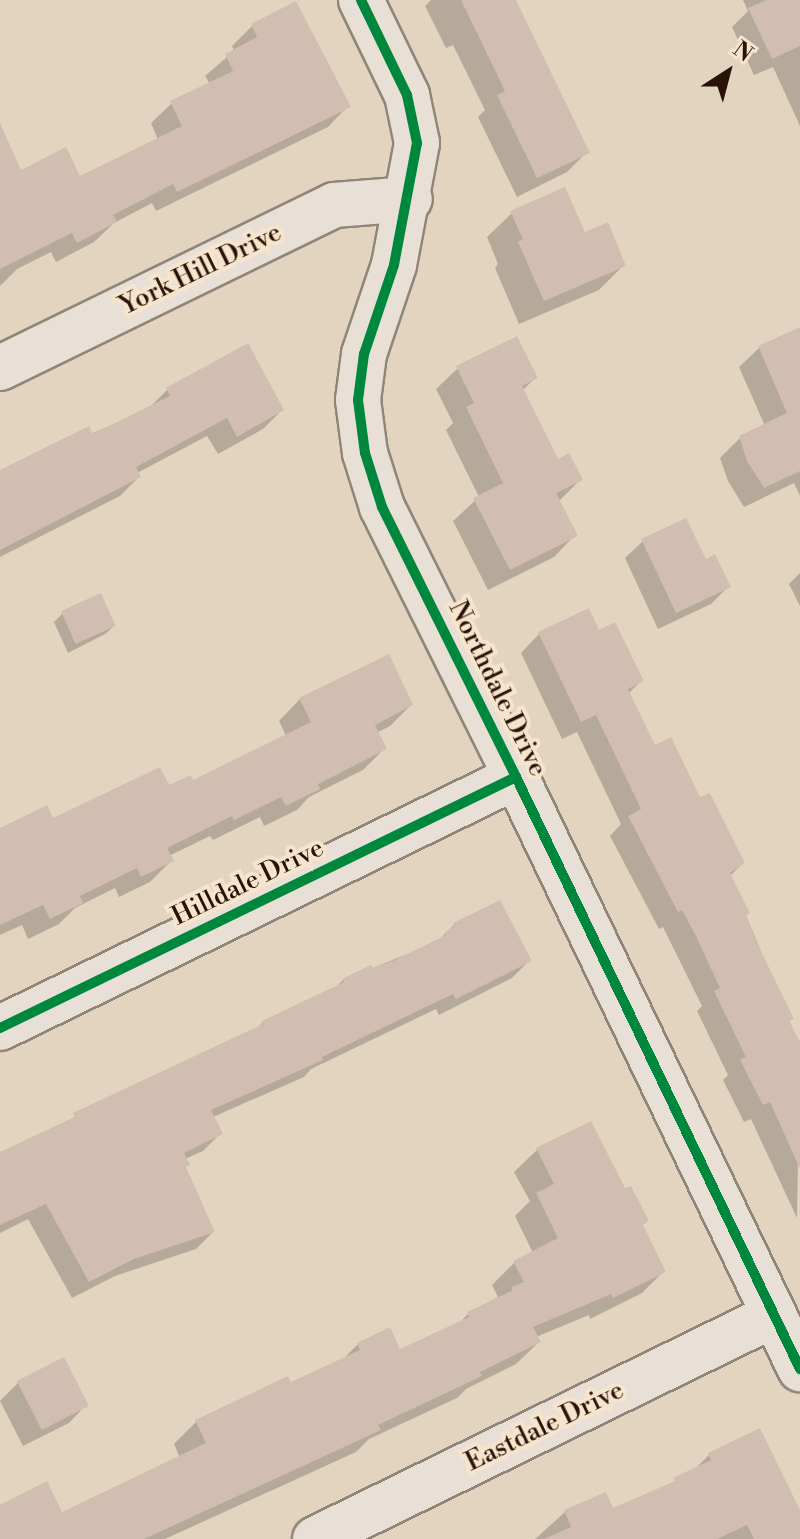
<!DOCTYPE html>
<style>
body{margin:0}
#map{position:relative;width:800px;height:1539px;overflow:hidden;background:#e3d4c0;font-family:"Libre Bodoni",serif}
div>[style]{position:absolute}
[style*='--x']{left:calc(var(--x)*1px);top:calc(var(--y)*1px);width:calc(var(--w)*1px);rotate:calc(var(--a)*1deg)}
.shadow>*{inset:0;background:#0003}
.building>*{inset:0;background:#d1beb0;transform-origin:0 0}
.roads{filter:drop-shadow(2px 0 #918579) drop-shadow(-2px 0 #918579) drop-shadow(0 2px #918579) drop-shadow(0 -2px #918579)}
.minor>*{height:44px;margin:-22px;padding:0 22px;transform-origin:22px;border-radius:22px;background:#e8e0d6}
.cycleway>*{height:10px;margin:-5px;padding:0 5px;transform-origin:5px;border-radius:5px;background:#00873e}
span{translate:-50% -50%;white-space:nowrap;text-align:center;line-height:1.15;-webkit-text-stroke:8px #f6e4cd;paint-order:stroke}
.street-label{font-size:26px;color:#291207}
.north{position:absolute;left:688px;top:32px;width:80px;height:80px;-webkit-text-stroke:6px #f6e4cd;paint-order:stroke;rotate:36deg;font-size:22px;font-weight:700;line-height:32px;text-align:center;color:#291207}
.north::after{content:'';display:block;margin:auto;width:28px;height:36px;background:#291207;clip-path:polygon(50% 0,100% 100%,50% 72%,0 100%)}
</style>
<div id="map">
<div class="shadow">
<i style="clip-path:polygon(431px 0,514px 0,587px 152px,567px 172px,517px 197px,478px 117px,485px 110px,453px 45px,446px 48px,425px 6px)"></i>
<i style="clip-path:polygon(743px 0,800px 0,800px 126px,773px 67px,754px 75px,732px 27px,748px 11px)"></i>
<i style="clip-path:polygon(252px 26px,348px 106px,328px 127px,156px 211px,152px 203px,114px 223px,94px 242px,56px 262px,51px 252px,17px 269px,0 286px,0 182px,79px 178px,158px 140px,151px 123px,172px 103px,210px 84px,205px 76px,234px 51px,232px 46px)"></i>
<i style="clip-path:polygon(512px 213px,584px 235px,624px 265px,599px 290px,519px 324px,495px 268px,498px 264px,487px 237px)"></i>
<i style="clip-path:polygon(800px 329px,800px 496px,794px 483px,744px 507px,728px 481px,720px 458px,740px 438px,765px 426px,739px 367px,759px 348px)"></i>
<i style="clip-path:polygon(458px 368px,535px 378px,522px 391px,557px 461px,580px 480px,558px 502px,575px 535px,554px 557px,488px 590px,453px 521px,479px 497px,446px 430px,453px 423px,436px 389px)"></i>
<i style="clip-path:polygon(167px 390px,282px 410px,263px 429px,218px 454px,207px 436px,137px 473px,139px 477px,120px 496px,0 557px,0 474px,148px 409px)"></i>
<i style="clip-path:polygon(643px 541px,705px 561px,728px 587px,711px 604px,658px 629px,625px 558px)"></i>
<i style="clip-path:polygon(800px 573px,800px 606px,789px 584px)"></i>
<i style="clip-path:polygon(62px 614px,114px 626px,105px 634px,68px 653px,54px 622px)"></i>
<i style="clip-path:polygon(598px 633px,642px 680px,628px 694px,654px 748px,699px 800px,743px 863px,730px 876px,800px 1047px,797px 1218px,751px 1119px,744px 1122px,723px 1080px,728px 1075px,697px 1011px,702px 1006px,663px 927px,659px 929px,610px 836px,621px 824px,577px 732px,562px 739px,521px 653px,539px 634px)"></i>
<i style="clip-path:polygon(300px 699px,411px 705px,390px 726px,376px 733px,384px 749px,363px 770px,309px 797px,297px 810px,264px 826px,260px 817px,213px 840px,210px 836px,169px 856px,172px 860px,150px 882px,119px 897px,115px 888px,75px 908px,59px 924px,28px 939px,22px 925px,0 935px,0 833px,192px 782px,286px 736px,279px 721px)"></i>
<i style="clip-path:polygon(454px 925px,529px 961px,512px 978px,439px 1015px,436px 1009px,311px 1069px,304px 1077px,213px 1117px,220px 1134px,203px 1151px,185px 1159px,184px 1168px,213px 1232px,196px 1249px,115px 1276px,72px 1298px,28px 1219px,0 1233px,0 1153px,256px 1030px,263px 1022px,335px 988px,343px 980px,437px 942px)"></i>
<i style="clip-path:polygon(590px 1124px,664px 1271px,642px 1293px,590px 1319px,589px 1315px,536px 1337px,539px 1342px,516px 1364px,466px 1389px,457px 1398px,369px 1439px,356px 1452px,165px 1539px,0 1539px,0 1508px,62px 1515px,180px 1458px,174px 1444px,196px 1422px,340px 1362px,358px 1344px,399px 1352px,457px 1325px,468px 1314px,498px 1297px,492px 1285px,515px 1262px,533px 1253px,515px 1216px,530px 1201px,514px 1172px,537px 1150px)"></i>
<i style="clip-path:polygon(63px 1360px,86px 1405px,69px 1423px,23px 1446px,0 1401px,18px 1383px)"></i>
<i style="clip-path:polygon(759px 1430px,800px 1515px,800px 1539px,535px 1539px,565px 1512px,612px 1511px,667px 1487px,693px 1471px,709px 1455px)"></i>
</div>
<div class="building">
<i style="clip-path:polygon(461px 0,516px 0,590px 153px,537px 178px,497px 95px,505px 91px)"></i>
<i style="clip-path:polygon(766px 0,800px 0,800px 46px,772px 59px,748px 8px)"></i>
<i style="clip-path:polygon(296px 1px,351px 107px,177px 192px,173px 184px,113px 215px,117px 222px,77px 243px,72px 233px,0 269px,0 123px,21px 170px,66px 147px,80px 176px,182px 126px,170px 101px,233px 71px,225px 54px,257px 37px,251px 24px)"></i>
<i style="clip-path:polygon(565px 187px,585px 232px,608px 222px,626px 266px,544px 301px,518px 242px,523px 239px,510px 211px)"></i>
<i style="clip-path:polygon(800px 327px,800px 471px,764px 488px,747px 461px,739px 436px,787px 413px,758px 346px)"></i>
<i style="clip-path:polygon(517px 336px,538px 378px,522px 386px,558px 459px,569px 453px,583px 480px,556px 493px,578px 536px,510px 570px,473px 498px,503px 483px,466px 407px,474px 403px,456px 366px)"></i>
<i style="clip-path:polygon(248px 343px,284px 410px,237px 437px,227px 418px,136px 467px,141px 477px,0 550px,0 470px,89px 426px,93px 434px,170px 396px,166px 388px)"></i>
<i style="clip-path:polygon(686px 518px,706px 559px,715px 554px,731px 587px,676px 613px,641px 539px)"></i>
<i style="left:101px;top:593px;width:36px;height:44px;rotate:66deg"></i>
<i style="clip-path:polygon(589px 608px,599px 630px,615px 622px,644px 681px,628px 689px,655px 745px,671px 737px,700px 797px,710px 793px,745px 863px,730px 873px,750px 913px,746px 915px,756px 941px,794px 1019px,789px 1021px,800px 1042px,800px 1169px,770px 1102px,763px 1105px,740px 1060px,746px 1057px,714px 991px,720px 988px,696px 936px,682px 910px,678px 912px,628px 816px,641px 809px,596px 715px,581px 722px,538px 632px)"></i>
<i style="clip-path:polygon(389px 654px,413px 705px,375px 725px,387px 749px,318px 784px,320px 789px,286px 806px,281px 797px,234px 820px,232px 816px,167px 848px,174px 861px,141px 877px,137px 868px,80px 896px,83px 903px,50px 919px,43px 905px,0 925px,0 828px,47px 805px,53px 818px,160px 767px,169px 785px,191px 775px,193px 780px,311px 722px,299px 698px)"></i>
<i style="clip-path:polygon(500px 900px,532px 961px,456px 999px,453px 994px,322px 1057px,323px 1060px,211px 1110px,223px 1134px,184px 1153px,190px 1165px,186px 1167px,215px 1232px,134px 1259px,89px 1282px,46px 1204px,0 1225px,0 1152px,75px 1117px,73px 1113px,263px 1024px,262px 1021px,344px 982px,342px 979px,371px 965px,373px 968px,395px 960px,446px 935px,445px 932px,455px 926px,453px 923px)"></i>
<i style="clip-path:polygon(591px 1121px,625px 1188px,631px 1186px,649px 1221px,643px 1225px,666px 1272px,613px 1298px,611px 1294px,533px 1327px,541px 1342px,480px 1372px,482px 1376px,378px 1425px,381px 1430px,144px 1539px,0 1539px,0 1505px,47px 1481px,62px 1512px,206px 1443px,195px 1420px,288px 1376px,291px 1382px,360px 1350px,357px 1343px,390px 1327px,400px 1349px,469px 1317px,467px 1312px,513px 1290px,511px 1287px,524px 1282px,513px 1261px,558px 1238px,536px 1193px,554px 1184px,536px 1148px)"></i>
<i style="left:64px;top:1357px;width:55px;height:53px;rotate:63deg"></i>
<i style="clip-path:polygon(760px 1428px,800px 1510px,800px 1539px,754px 1539px,747px 1525px,717px 1539px,544px 1539px,571px 1527px,564px 1510px,606px 1492px,613px 1508px,675px 1481px,673px 1478px,711px 1460px,708px 1453px)"></i>
</div>
<div class="roads">
<div class="minor">
<i style="--x:361;--y:0;--w:106;--a:64.2"></i>
<i style="--x:407;--y:95;--w:49;--a:78.2"></i>
<i style="--x:417;--y:143;--w:124;--a:100.7"></i>
<i style="--x:394;--y:265;--w:94;--a:108.6"></i>
<i style="--x:364;--y:354;--w:46;--a:97.4"></i>
<i style="--x:358;--y:400;--w:53;--a:82.5"></i>
<i style="--x:365;--y:453;--w:57;--a:72.5"></i>
<i style="--x:382;--y:507;--w:301;--a:63.6"></i>
<i style="--x:516;--y:777;--w:657;--a:64.37"></i>
<i style="--x:0;--y:368;--w:372;--a:-26"></i>
<i style="--x:334;--y:205;--w:76;--a:-4.5"></i>
<i style="--x:0;--y:1028;--w:574;--a:-25.94"></i>
<i style="--x:315;--y:1539;--w:511;--a:-26.01"></i>
</div>
</div>
<div class="cycleway">
<i style="--x:361;--y:0;--w:106;--a:64.2"></i>
<i style="--x:407;--y:95;--w:49;--a:78.2"></i>
<i style="--x:417;--y:143;--w:124;--a:100.7"></i>
<i style="--x:394;--y:265;--w:94;--a:108.6"></i>
<i style="--x:364;--y:354;--w:46;--a:97.4"></i>
<i style="--x:358;--y:400;--w:53;--a:82.5"></i>
<i style="--x:365;--y:453;--w:57;--a:72.5"></i>
<i style="--x:382;--y:507;--w:301;--a:63.6"></i>
<i style="--x:516;--y:777;--w:657;--a:64.37"></i>
<i style="--x:0;--y:1028;--w:574;--a:-25.94"></i>
</div>
<div class="street-label">
<span style="left:201px;top:270px;rotate:-26deg">York Hill Drive</span>
<span style="left:497px;top:689px;rotate:64deg">Northdale Drive</span>
<span style="left:248px;top:883px;rotate:-26deg">Hilldale Drive</span>
<span style="left:545px;top:1427px;rotate:-26deg">Eastdale Drive</span>
</div>
<div class="north">N</div>
</div>
